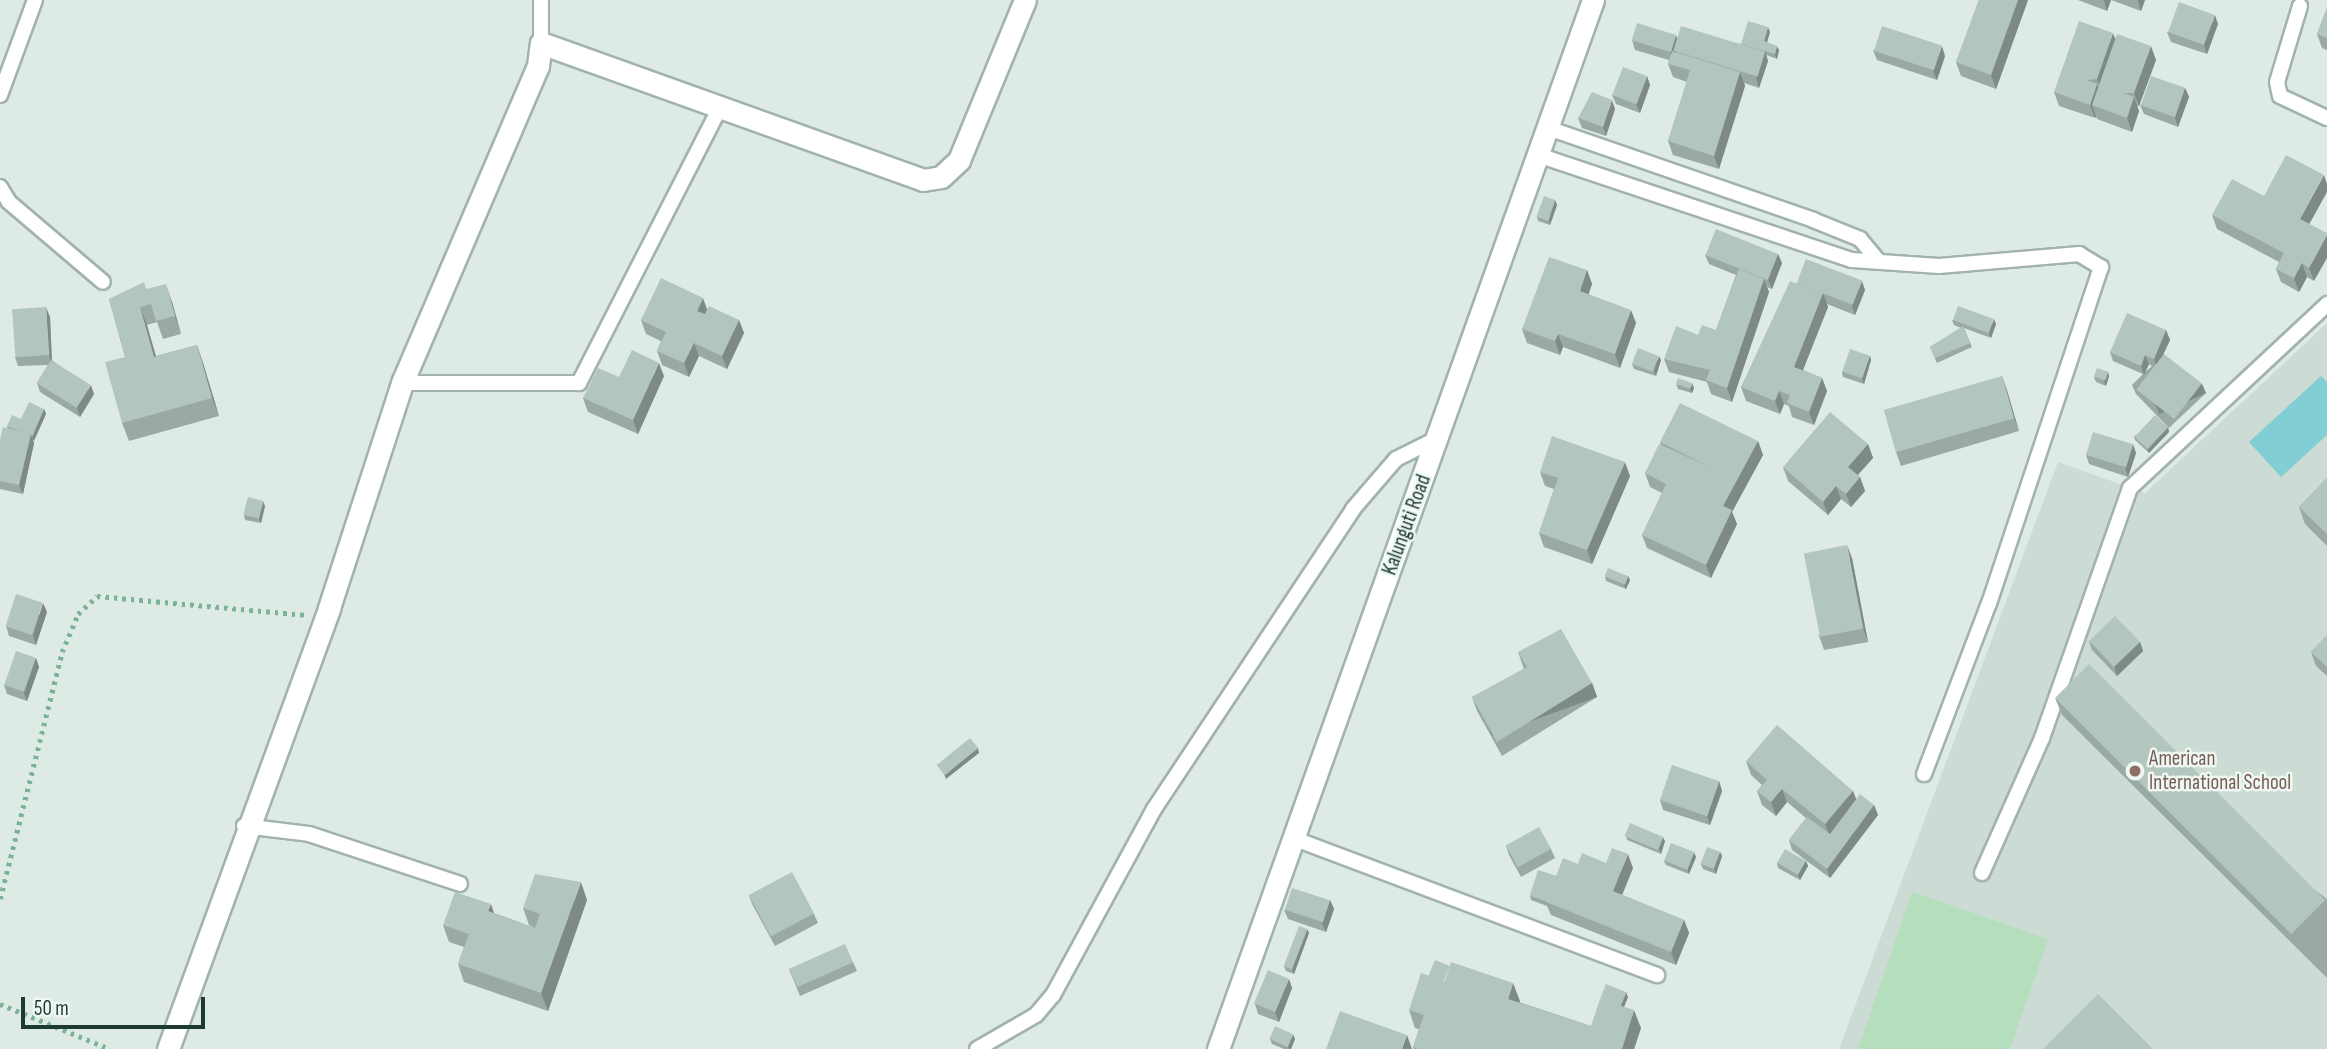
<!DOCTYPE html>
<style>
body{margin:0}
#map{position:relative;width:2327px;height:1049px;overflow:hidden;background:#deebe4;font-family:"Sofia Sans Condensed",sans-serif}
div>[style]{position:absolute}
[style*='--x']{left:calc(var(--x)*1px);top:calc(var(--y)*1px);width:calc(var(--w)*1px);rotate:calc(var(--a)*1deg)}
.built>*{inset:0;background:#ccdbd3}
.green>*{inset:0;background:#b5debd}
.water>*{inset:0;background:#81ced4}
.path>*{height:4.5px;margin-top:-2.25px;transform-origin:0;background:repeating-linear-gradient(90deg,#7cb19c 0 3.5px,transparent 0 8.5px)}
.roads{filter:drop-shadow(2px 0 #a1b3ab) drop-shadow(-2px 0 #a1b3ab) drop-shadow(0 2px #a1b3ab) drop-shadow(0 -2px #a1b3ab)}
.lane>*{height:14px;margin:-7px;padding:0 7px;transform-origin:7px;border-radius:7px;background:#fff}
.street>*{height:21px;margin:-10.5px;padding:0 10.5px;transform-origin:10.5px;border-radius:10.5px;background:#fff}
.wall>*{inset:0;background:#9aaaa3}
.shaded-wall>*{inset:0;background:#7d8b84;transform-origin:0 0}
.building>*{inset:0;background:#b3c6bd;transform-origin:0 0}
.dots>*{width:19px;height:19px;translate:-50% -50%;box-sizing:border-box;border:4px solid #eef7f2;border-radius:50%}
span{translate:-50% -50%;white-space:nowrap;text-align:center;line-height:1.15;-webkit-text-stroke:5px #eef7f2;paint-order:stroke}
.street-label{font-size:21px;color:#1e3b31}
.education-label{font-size:21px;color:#785e54}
.left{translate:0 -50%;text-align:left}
.scale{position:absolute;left:21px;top:997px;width:184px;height:32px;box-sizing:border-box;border:4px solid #1e3b31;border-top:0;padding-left:9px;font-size:21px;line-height:24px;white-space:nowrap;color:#1e3b31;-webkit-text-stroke:5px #eef7f2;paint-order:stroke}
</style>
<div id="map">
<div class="built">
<i style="clip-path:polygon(2327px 323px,2327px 1049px,1839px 1049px,2058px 462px,2145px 493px)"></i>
</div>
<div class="green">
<i style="clip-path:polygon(1912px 892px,2048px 939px,2010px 1049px,1858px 1049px)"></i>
</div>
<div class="water">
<i style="clip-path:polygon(2321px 376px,2327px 382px,2327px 435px,2281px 477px,2249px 442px)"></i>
</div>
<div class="path">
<i style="--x:0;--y:899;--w:255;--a:-75.9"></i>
<i style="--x:62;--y:652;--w:41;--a:-67.2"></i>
<i style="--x:78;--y:614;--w:26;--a:-43"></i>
<i style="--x:97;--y:596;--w:208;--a:5.2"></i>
<i style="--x:0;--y:1004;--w:119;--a:22.2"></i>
</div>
<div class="roads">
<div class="lane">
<i style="--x:541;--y:0;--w:43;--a:90"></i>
<i style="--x:2300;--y:6;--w:79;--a:106.8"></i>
<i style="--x:2277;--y:82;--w:14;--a:78"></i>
<i style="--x:2280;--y:96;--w:52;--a:25.1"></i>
<i style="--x:0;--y:95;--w:101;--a:-69.8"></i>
<i style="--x:1548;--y:128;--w:281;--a:19.1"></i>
<i style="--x:1813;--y:220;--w:51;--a:22"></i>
<i style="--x:1860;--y:239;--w:26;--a:50"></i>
<i style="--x:1538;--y:155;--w:331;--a:18.5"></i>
<i style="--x:1852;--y:260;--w:87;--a:3.9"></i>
<i style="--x:1939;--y:266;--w:141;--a:-4.9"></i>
<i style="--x:2079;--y:254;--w:26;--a:31"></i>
<i style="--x:2101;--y:267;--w:354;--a:108.4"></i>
<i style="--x:1989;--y:603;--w:183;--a:110.8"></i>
<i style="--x:0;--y:187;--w:17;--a:59"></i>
<i style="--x:9;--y:202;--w:123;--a:40.4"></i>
<i style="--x:402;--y:383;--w:177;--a:0"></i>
<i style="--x:579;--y:383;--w:307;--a:-62.9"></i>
<i style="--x:244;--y:826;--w:65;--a:7"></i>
<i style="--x:309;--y:834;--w:159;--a:18.3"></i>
<i style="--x:1295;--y:839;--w:387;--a:20.6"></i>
<i style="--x:1982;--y:873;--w:148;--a:-66"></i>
<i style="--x:2042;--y:738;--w:265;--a:-70.6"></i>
<i style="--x:2130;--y:488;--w:270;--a:-43"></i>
<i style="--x:977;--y:1049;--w:68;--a:-30"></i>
<i style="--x:1036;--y:1015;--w:26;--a:-50"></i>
<i style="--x:1053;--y:995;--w:212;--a:-61.5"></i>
<i style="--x:1154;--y:809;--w:360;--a:-56.4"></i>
<i style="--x:1353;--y:509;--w:66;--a:-49.3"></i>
<i style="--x:1396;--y:459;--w:47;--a:-26.6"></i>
</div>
<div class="street">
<i style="--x:168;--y:1049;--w:469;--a:-69.9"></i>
<i style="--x:329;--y:608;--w:237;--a:-72"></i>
<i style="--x:402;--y:383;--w:345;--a:-66.8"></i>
<i style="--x:538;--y:66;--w:23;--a:-83"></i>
<i style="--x:541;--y:43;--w:406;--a:19.7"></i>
<i style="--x:923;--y:180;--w:18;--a:-9"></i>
<i style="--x:941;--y:177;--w:25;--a:-43"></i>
<i style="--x:959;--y:160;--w:173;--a:-67.6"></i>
<i style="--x:1218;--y:1049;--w:1114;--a:-70.33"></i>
</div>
</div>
<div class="wall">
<i style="clip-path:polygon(1979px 0,2028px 0,1996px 89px,1961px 76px,1956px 62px)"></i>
<i style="clip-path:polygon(2078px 0,2111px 0,2107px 11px)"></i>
<i style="clip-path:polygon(2111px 0,2145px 0,2141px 11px)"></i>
<i style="clip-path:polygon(2327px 8px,2327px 50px,2322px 48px,2317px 34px)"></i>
<i style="clip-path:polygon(2218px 24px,2207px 54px,2171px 42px,2167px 32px)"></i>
<i style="clip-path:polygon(1770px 32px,1767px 42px,1779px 50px,1777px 59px,1766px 55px,1768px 61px,1759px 88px,1744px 83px,1745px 86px,1719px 169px,1673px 155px,1668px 141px,1687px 82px,1673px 77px,1668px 64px,1669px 60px,1635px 50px,1632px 40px,1677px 39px,1742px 44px)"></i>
<i style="clip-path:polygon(2115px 38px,2156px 60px,2139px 106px,2137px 106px,2139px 111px,2132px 132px,2097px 119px,2096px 116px,2095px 118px,2059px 106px,2054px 92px)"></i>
<i style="clip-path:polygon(1873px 50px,1945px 56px,1937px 80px,1877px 60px)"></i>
<i style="clip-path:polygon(1647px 76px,1650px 85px,1640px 113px,1616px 104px,1612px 95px)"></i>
<i style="clip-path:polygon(2185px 88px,2189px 97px,2178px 127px,2144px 114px,2140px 105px)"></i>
<i style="clip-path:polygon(1615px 109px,1606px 136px,1582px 128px,1578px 118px)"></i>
<i style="clip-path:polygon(1555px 200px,1557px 205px,1550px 225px,1538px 221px,1537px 217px)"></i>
<i style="clip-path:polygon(2212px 215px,2310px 224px,2314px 281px,2307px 277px,2299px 292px,2281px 282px,2276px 269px,2279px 262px,2217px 229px)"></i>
<i style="clip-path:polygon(1778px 254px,1782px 263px,1772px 289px,1767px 287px,1769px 292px,1732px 402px,1711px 394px,1707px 382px,1669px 372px,1664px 359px,1698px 335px,1716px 330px,1736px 275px,1709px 264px,1705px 255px)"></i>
<i style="clip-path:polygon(1587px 270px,1592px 284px,1588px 294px,1636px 323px,1620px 368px,1563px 347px,1560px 355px,1527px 343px,1522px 329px)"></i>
<i style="clip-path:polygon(1797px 283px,1865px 290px,1855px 315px,1827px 304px,1828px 307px,1803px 370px,1822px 378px,1827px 391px,1814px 425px,1792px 417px,1789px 406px,1784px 404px,1780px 414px,1746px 401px,1741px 387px)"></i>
<i style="clip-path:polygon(147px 289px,172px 302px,181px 334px,163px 339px,157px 322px,147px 325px,156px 356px,197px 345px,203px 363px,219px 416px,129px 441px,122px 423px,125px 357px,109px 299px)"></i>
<i style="clip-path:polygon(707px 309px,739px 320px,744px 333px,727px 369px,699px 356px,689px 377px,662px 365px,657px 351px,661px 341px,646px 334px,641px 320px)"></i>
<i style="clip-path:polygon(50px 317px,52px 360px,94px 394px,80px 417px,40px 392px,37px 383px,48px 365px,18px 366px,15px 357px)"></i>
<i style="clip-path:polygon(1952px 320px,1996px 324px,1991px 338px,1964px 328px,1972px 347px,1937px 363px,1930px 347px,1961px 328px,1954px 325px)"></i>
<i style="clip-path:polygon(evenodd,2166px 330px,2170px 340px,2163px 355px,2202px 384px,2206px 393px,2169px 428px,2168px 427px,2169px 432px,2149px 453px,2135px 440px,2134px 436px,2168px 427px,2136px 394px,2132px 385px,2143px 374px,2113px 361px,2110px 352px,2166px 330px,2149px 364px,2152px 366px,2145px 372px,2149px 364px)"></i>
<i style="clip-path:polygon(1870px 356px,1871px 360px,1864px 384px,1843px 377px,1842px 372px)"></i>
<i style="clip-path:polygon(1661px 360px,1656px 376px,1634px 369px,1632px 364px)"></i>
<i style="clip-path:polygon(2108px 372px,2109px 376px,2106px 386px,2096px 382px,2094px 377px)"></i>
<i style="clip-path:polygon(664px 376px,638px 434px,588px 412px,583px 398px,619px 377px)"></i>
<i style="clip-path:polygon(2002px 376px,2019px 431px,1901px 466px,1896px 452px)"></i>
<i style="clip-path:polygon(1676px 384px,1694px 388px,1692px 393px,1678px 389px)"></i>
<i style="clip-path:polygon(44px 409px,46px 414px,33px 441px,34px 443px,23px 494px,0 489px,0 440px,8px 429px,7px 426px)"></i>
<i style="clip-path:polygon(1758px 441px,1763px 455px,1732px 512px,1737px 524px,1711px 578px,1647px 548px,1642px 535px,1662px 493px,1650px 487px,1645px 473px,1661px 445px,1660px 442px)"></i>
<i style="clip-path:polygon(1868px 444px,1873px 458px,1858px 475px,1860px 477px,1865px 491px,1851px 507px,1841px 499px,1828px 515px,1788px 481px,1783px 467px)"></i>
<i style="clip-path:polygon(2136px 453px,2128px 477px,2089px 464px,2086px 455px)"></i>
<i style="clip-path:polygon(1540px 472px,1630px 476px,1592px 564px,1544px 547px,1539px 533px,1554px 489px,1545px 486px)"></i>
<i style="clip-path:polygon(2327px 478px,2327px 546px,2305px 524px,2299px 507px)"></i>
<i style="clip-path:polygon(265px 506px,261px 523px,245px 520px,244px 515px)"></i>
<i style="clip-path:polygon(1852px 558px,1868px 642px,1824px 650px,1819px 636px)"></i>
<i style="clip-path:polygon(1628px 576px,1630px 580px,1626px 589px,1606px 581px,1605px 577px)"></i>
<i style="clip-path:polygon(47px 612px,36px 645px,9px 636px,6px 626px)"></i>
<i style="clip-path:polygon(2327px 635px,2327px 676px,2316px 666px,2311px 652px)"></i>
<i style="clip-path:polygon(2089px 641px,2140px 642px,2143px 651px,2117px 676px,2092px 650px)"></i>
<i style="clip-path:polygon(1518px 652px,1592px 683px,1597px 697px,1502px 756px,1477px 711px,1472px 697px,1524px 669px)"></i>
<i style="clip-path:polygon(36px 658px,39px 667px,27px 701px,7px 694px,4px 685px)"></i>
<i style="clip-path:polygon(2055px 698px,2327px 899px,2327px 978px,2062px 715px)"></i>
<i style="clip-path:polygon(1746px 761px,1853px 791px,1856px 799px,1874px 805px,1878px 815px,1830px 878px,1792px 850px,1789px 840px,1806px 818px,1787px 802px,1776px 816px,1762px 805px,1757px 791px,1762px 785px,1751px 775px)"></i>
<i style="clip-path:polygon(1719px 781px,1722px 791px,1710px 825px,1663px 810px,1660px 800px)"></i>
<i style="clip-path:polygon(1626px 836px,1665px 841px,1661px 854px,1627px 840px)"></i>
<i style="clip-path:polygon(1506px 846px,1551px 849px,1555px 858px,1521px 877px,1509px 855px)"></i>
<i style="clip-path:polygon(1720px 852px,1722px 856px,1716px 874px,1703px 869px,1701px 864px)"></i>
<i style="clip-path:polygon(1696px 857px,1689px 874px,1666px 865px,1664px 861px)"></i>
<i style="clip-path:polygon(1806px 861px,1808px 866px,1800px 880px,1778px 868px,1777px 863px)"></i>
<i style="clip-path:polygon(1606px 863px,1633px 868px,1622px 895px,1684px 920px,1689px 933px,1676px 965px,1551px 915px,1547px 906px,1531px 900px,1530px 896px,1556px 876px,1578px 864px)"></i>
<i style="clip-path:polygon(749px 895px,814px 914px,818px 923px,775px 946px,752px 904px)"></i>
<i style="clip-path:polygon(587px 900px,548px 1011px,464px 982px,458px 964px,464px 947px,449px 942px,443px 925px,494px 913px,535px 928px,529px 925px,523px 908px)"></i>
<i style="clip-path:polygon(1330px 900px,1334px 909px,1326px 932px,1288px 919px,1284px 910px)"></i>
<i style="clip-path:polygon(1307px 929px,1309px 933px,1294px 974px,1286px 971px,1284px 966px)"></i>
<i style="clip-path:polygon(853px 962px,857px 971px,800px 996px,789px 969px)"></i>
<i style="clip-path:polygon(1289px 979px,1292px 988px,1279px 1022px,1258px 1014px,1255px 1004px)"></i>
<i style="clip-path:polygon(1628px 997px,1624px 1007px,1641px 1028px,1634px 1049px,1414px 1049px,1413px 1047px,1419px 1029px,1415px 1028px,1409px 1010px,1520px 1001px,1519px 1002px,1591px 1026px)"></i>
<i style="clip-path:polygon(1270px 1039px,1295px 1039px,1291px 1049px,1284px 1049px,1272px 1044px)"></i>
</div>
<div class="shaded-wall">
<i style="clip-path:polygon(2018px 0,2028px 0,1996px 89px,1991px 75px)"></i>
<i style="clip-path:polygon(2104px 0,2111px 0,2107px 11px,2104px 1px)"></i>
<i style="clip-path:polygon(2138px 0,2145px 0,2141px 11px,2138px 1px)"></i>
<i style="clip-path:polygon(2215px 15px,2218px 24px,2207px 54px,2204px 45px)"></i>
<i style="clip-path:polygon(1768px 27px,1770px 32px,1766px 46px,1764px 41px)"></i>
<i style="clip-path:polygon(2113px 33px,2118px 47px,2102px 93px,2097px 79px)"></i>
<i style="clip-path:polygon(1676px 35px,1679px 44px,1674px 62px,1670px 53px)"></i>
<i style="clip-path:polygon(1777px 46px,1779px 50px,1777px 59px,1775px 54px)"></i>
<i style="clip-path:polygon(1942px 46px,1945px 56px,1937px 80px,1933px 71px)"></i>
<i style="clip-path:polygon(2151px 46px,2156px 60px,2139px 106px,2134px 93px)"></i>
<i style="clip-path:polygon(1765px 51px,1768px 61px,1759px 88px,1756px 78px)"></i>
<i style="clip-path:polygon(1740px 72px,1745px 86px,1719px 169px,1714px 156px)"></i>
<i style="clip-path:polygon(1647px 76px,1650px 85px,1640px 113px,1636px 104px)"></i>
<i style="clip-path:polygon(2097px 84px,2102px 98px,2092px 105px,2096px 116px,2095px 118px,2090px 105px)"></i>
<i style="clip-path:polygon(2185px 88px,2189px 97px,2178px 127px,2175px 118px)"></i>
<i style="clip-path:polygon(2134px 97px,2139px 111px,2132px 132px,2127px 118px)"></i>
<i style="clip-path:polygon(1612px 100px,1615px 109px,1606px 136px,1603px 127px)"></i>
<i style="clip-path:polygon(2324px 175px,2327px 184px,2327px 192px,2305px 232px,2300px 219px)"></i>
<i style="clip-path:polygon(1555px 200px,1557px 205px,1550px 225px,1549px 221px)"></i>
<i style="clip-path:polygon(2327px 235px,2327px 258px,2314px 281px,2309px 268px)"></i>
<i style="clip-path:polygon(1778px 254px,1782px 263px,1772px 289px,1768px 280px)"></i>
<i style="clip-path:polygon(2302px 263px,2307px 277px,2299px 292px,2294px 278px)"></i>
<i style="clip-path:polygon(1587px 270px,1592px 284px,1585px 305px,1580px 291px)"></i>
<i style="clip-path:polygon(1764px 279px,1769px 292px,1732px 402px,1727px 388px)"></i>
<i style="clip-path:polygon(1862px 281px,1865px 290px,1855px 315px,1852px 306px)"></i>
<i style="clip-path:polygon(166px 284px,172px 302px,181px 334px,175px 316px)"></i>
<i style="clip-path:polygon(1823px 293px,1828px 307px,1799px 380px,1794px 367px)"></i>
<i style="clip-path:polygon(703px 298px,708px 312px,702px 324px,697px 311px)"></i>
<i style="clip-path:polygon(46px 307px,50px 317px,52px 365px,49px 355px)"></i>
<i style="clip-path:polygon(140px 307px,147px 325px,161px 375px,154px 357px)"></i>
<i style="clip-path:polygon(1631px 310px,1636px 323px,1620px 368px,1615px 354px)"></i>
<i style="clip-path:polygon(1994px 319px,1996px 324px,1991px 338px,1989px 333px)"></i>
<i style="clip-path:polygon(739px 320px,744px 333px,727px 369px,722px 356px)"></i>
<i style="clip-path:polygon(2166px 330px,2170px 340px,2157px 368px,2154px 359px)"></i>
<i style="clip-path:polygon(1558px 334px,1563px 347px,1560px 355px,1555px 341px)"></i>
<i style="clip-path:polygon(694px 343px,699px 356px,689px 377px,684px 363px)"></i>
<i style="clip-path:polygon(197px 345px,203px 363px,219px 416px,212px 398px)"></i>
<i style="clip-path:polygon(2145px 355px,2149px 364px,2144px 375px,2141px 366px)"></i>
<i style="clip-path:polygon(1659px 356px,1661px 360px,1656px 376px,1654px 371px)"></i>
<i style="clip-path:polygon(1870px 356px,1871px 360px,1864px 384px,1862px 379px)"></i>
<i style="clip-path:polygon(659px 363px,664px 376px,638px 434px,633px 420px)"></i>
<i style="clip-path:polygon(2108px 372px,2109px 376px,2106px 386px,2104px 381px)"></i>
<i style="clip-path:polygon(2002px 376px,2007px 390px,2019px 431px,2014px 418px)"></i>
<i style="clip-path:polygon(1822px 378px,1827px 391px,1814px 425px,1809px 412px)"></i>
<i style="clip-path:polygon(1692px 383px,1694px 388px,1692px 393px,1690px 389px)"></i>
<i style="left:2202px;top:384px;width:10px;height:51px;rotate:66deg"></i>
<i style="clip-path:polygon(91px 385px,94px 394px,80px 417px,77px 408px)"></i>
<i style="clip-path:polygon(1779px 391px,1784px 404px,1780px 414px,1775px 401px)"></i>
<i style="clip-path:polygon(44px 409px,46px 414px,34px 441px,32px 437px)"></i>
<i style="clip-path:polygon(2168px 427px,2169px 432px,2149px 453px,2147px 448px)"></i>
<i style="clip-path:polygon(31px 434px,34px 443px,23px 494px,19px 485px)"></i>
<i style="clip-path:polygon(1758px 441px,1763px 455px,1732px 512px,1737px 524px,1711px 578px,1706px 565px,1723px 506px)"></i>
<i style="clip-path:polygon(1868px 444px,1873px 458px,1853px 480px,1848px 467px)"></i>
<i style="clip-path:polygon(2133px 444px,2136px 453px,2128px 477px,2125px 467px)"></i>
<i style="clip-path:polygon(1625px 462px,1630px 476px,1592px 564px,1587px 550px)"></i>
<i style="clip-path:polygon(1860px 477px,1865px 491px,1851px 507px,1846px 494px)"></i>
<i style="clip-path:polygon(1836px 486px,1841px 499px,1828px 515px,1823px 502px)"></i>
<i style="clip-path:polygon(263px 501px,265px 506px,261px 523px,259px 519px)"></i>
<i style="clip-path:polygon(1847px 545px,1852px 558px,1868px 642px,1863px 628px)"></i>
<i style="clip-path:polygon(1628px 576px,1630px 580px,1626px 589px,1624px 585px)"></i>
<i style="clip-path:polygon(43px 603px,47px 612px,36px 645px,33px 635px)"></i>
<i style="clip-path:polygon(2140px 642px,2143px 651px,2117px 676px,2114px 666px)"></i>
<i style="clip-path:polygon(36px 658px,39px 667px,27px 701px,23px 691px)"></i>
<i style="left:1592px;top:683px;width:15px;height:112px;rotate:70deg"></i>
<i style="clip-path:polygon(978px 748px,979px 753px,946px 779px,944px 774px)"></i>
<i style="clip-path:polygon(1719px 781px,1722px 791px,1710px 825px,1707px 816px)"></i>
<i style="clip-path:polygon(1782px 789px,1787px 802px,1776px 816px,1771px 802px)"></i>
<i style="clip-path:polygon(1853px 791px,1858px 804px,1830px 838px,1825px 824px)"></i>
<i style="clip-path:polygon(1874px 805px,1878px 815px,1830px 878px,1827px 869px)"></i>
<i style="clip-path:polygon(1663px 837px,1665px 841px,1661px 854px,1659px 849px)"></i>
<i style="clip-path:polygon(1694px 852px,1696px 857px,1689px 874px,1687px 869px)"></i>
<i style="clip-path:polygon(1720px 852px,1722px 856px,1716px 874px,1714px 869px)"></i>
<i style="clip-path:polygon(1628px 854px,1633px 868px,1618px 905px,1613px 891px)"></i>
<i style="clip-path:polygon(1806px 861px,1808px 866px,1800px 880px,1798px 875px)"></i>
<i style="clip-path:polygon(581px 882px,587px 900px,548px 1011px,541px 993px)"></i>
<i style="clip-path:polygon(1330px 900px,1334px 909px,1326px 932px,1322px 923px)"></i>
<i style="clip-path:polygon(491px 904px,497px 922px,488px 911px)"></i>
<i style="clip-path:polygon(1684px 920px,1689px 933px,1676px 965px,1671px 952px)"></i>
<i style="clip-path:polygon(1307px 929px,1309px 933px,1294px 974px,1292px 969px)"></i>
<i style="clip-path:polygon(1289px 979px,1292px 988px,1279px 1022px,1275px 1012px)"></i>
<i style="clip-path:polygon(1513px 983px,1520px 1001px,1515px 1016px,1508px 999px)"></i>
<i style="clip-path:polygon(1626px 992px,1628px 997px,1621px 1014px,1619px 1009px)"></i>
<i style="clip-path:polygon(1634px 1010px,1641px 1028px,1634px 1049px,1622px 1049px)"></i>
<i style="clip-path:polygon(1293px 1034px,1295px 1039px,1291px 1049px,1289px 1049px,1288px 1047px)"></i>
<i style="clip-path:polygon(1407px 1035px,1412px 1049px,1402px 1049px)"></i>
</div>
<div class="building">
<i style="clip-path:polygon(1979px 0,2018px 0,1991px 75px,1956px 62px)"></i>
<i style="left:2179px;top:2px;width:38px;height:32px;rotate:20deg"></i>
<i style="clip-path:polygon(2327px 8px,2327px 38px,2317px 34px)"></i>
<i style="clip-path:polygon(1748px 21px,1768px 27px,1764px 41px,1777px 46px,1775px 54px,1741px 44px)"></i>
<i style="clip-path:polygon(2079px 21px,2113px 33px,2097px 79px,2086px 80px,2097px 84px,2090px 105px,2054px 92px)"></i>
<i style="left:1637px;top:23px;width:41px;height:18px;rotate:17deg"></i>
<i style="left:1681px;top:26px;width:88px;height:26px;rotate:17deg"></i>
<i style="left:1882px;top:26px;width:63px;height:26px;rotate:18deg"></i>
<i style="clip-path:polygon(2117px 34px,2151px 46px,2134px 93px,2123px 93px,2134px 97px,2127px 118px,2092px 105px)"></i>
<i style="clip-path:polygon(1672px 51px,1740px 72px,1714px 156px,1668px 141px,1690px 70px,1668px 64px)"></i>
<i style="left:1623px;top:67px;width:26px;height:30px;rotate:21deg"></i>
<i style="left:2151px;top:76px;width:36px;height:31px;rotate:19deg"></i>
<i style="clip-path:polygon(1592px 92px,1612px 100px,1603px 127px,1578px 118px)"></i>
<i style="clip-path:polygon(2286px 155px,2324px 175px,2300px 219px,2327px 233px,2327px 235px,2309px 268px,2302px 263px,2294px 278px,2276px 269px,2284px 253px,2212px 215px,2232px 179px,2264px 196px)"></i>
<i style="left:1544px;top:196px;width:12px;height:22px;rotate:20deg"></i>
<i style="left:1716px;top:229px;width:67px;height:28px;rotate:22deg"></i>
<i style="clip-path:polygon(1549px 257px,1587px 270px,1580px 291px,1631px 310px,1615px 354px,1558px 334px,1555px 341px,1522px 329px)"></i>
<i style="left:1806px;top:259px;width:60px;height:26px;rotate:21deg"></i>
<i style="clip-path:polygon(1739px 269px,1764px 279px,1727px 388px,1706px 380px,1710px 370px,1664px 359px,1676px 326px,1698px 335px,1702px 325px,1716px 330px)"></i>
<i style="clip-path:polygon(661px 278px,703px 298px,697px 311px,705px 314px,709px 306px,739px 320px,722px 356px,694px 343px,684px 363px,657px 351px,666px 332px,641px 320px)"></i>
<i style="clip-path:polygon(1790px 281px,1823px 293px,1794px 367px,1822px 378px,1809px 412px,1787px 403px,1790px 395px,1779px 391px,1775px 401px,1741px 387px)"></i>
<i style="clip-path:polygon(144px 282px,146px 289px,166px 284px,175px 316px,156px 321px,151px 304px,140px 307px,154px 357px,197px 345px,212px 398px,122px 423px,105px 362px,125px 357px,109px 299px)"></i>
<i style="left:1958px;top:306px;width:38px;height:15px;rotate:20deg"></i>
<i style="left:46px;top:307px;width:48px;height:34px;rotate:86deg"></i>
<i style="clip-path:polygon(2127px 313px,2166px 330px,2154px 359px,2145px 355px,2141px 366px,2110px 352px)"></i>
<i style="clip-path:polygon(1963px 326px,1970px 343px,1935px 358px,1930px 347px)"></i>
<i style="left:1638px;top:348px;width:22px;height:17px;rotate:21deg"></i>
<i style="left:1850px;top:349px;width:21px;height:24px;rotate:19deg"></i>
<i style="clip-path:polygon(632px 350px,659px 363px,633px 420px,583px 398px,598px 368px,619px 377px)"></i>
<i style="left:2164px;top:354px;width:48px;height:45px;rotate:38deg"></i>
<i style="left:51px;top:360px;width:47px;height:27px;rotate:32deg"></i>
<i style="left:2097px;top:368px;width:12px;height:9px;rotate:20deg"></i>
<i style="left:2002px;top:376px;width:44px;height:123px;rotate:74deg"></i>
<i style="left:1678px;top:378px;width:15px;height:6px;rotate:20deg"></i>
<i style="clip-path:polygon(29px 402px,44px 409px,32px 437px,31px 434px,22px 432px,7px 426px,12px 415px,21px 419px)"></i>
<i style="clip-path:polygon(1680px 403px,1758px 441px,1723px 506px,1732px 510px,1706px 565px,1642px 535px,1666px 484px,1645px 473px,1659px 444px,1710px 467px,1660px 442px)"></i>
<i style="clip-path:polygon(1830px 412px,1868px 444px,1848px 467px,1860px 477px,1846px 494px,1836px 486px,1823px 502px,1783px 467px)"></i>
<i style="left:2155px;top:415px;width:18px;height:30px;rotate:43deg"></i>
<i style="clip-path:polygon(3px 427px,31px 434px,19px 485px,0 481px,0 440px)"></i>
<i style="left:2093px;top:432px;width:42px;height:24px;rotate:17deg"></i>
<i style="clip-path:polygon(1552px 436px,1625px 462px,1587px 550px,1539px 533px,1558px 478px,1540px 472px)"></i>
<i style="clip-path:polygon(2327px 478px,2327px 534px,2299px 507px)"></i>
<i style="left:248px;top:497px;width:16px;height:18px;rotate:15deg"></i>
<i style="left:1847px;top:545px;width:85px;height:44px;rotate:79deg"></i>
<i style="left:1608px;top:568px;width:22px;height:9px;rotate:22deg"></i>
<i style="left:16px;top:594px;width:28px;height:34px;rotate:18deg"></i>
<i style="left:2115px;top:616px;width:36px;height:36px;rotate:46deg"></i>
<i style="clip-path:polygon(1561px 629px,1592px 683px,1497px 742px,1472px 697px,1527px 667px,1518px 652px)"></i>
<i style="clip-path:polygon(2327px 635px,2327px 667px,2311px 652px)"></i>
<i style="left:16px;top:651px;width:21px;height:36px;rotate:19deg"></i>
<i style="left:2089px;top:664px;width:334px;height:48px;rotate:45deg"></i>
<i style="clip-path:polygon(1777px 725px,1853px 791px,1825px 824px,1782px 789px,1771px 802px,1757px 791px,1767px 780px,1746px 761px)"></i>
<i style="left:970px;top:738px;width:13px;height:43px;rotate:51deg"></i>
<i style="left:1672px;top:765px;width:50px;height:37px;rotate:19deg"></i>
<i style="clip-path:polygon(1860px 794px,1874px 805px,1827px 869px,1789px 840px,1807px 817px,1830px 834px)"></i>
<i style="left:1630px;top:823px;width:36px;height:14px;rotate:23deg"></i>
<i style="left:1539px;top:827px;width:25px;height:38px;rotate:61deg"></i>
<i style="left:1671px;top:843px;width:25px;height:19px;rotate:21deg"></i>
<i style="left:1707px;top:847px;width:14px;height:18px;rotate:21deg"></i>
<i style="clip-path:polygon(1612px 848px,1628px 854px,1613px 891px,1684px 920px,1671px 952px,1546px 902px,1563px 858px,1578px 864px,1582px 853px,1606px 863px)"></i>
<i style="left:1785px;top:849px;width:24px;height:16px;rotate:30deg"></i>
<i style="left:1538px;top:870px;width:19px;height:27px;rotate:18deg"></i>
<i style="left:792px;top:872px;width:47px;height:49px;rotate:62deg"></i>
<i style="clip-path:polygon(535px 874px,581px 882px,541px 993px,458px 964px,469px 934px,443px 925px,455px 892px,491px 904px,488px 911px,535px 928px,540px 914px,523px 908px)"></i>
<i style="left:1292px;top:888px;width:40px;height:23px;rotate:18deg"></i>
<i style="left:1299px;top:926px;width:9px;height:43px;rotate:21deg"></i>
<i style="left:845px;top:944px;width:20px;height:61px;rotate:66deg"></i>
<i style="left:1435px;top:960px;width:16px;height:17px;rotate:22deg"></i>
<i style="clip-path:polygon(1451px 962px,1513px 983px,1508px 999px,1591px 1026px,1600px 999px,1634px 1010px,1622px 1049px,1418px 1049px,1413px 1047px,1424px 1015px,1409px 1010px,1421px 973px,1445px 981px)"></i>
<i style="left:1268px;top:970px;width:23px;height:36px;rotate:23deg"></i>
<i style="left:1606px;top:984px;width:22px;height:16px;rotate:22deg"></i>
<i style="clip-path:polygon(2098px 994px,2153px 1049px,2043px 1049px)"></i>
<i style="clip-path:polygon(1340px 1011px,1407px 1035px,1402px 1049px,1326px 1049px)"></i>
<i style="left:1275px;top:1026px;width:20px;height:14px;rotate:24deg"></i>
</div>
<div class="dots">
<i style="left:2135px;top:771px;background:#8d6e63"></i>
</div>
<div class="street-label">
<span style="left:1407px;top:525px;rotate:-70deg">Kalunguti Road</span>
</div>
<div class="education-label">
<span class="left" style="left:2149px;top:771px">American<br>International School</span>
</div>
<div class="scale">50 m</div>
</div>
